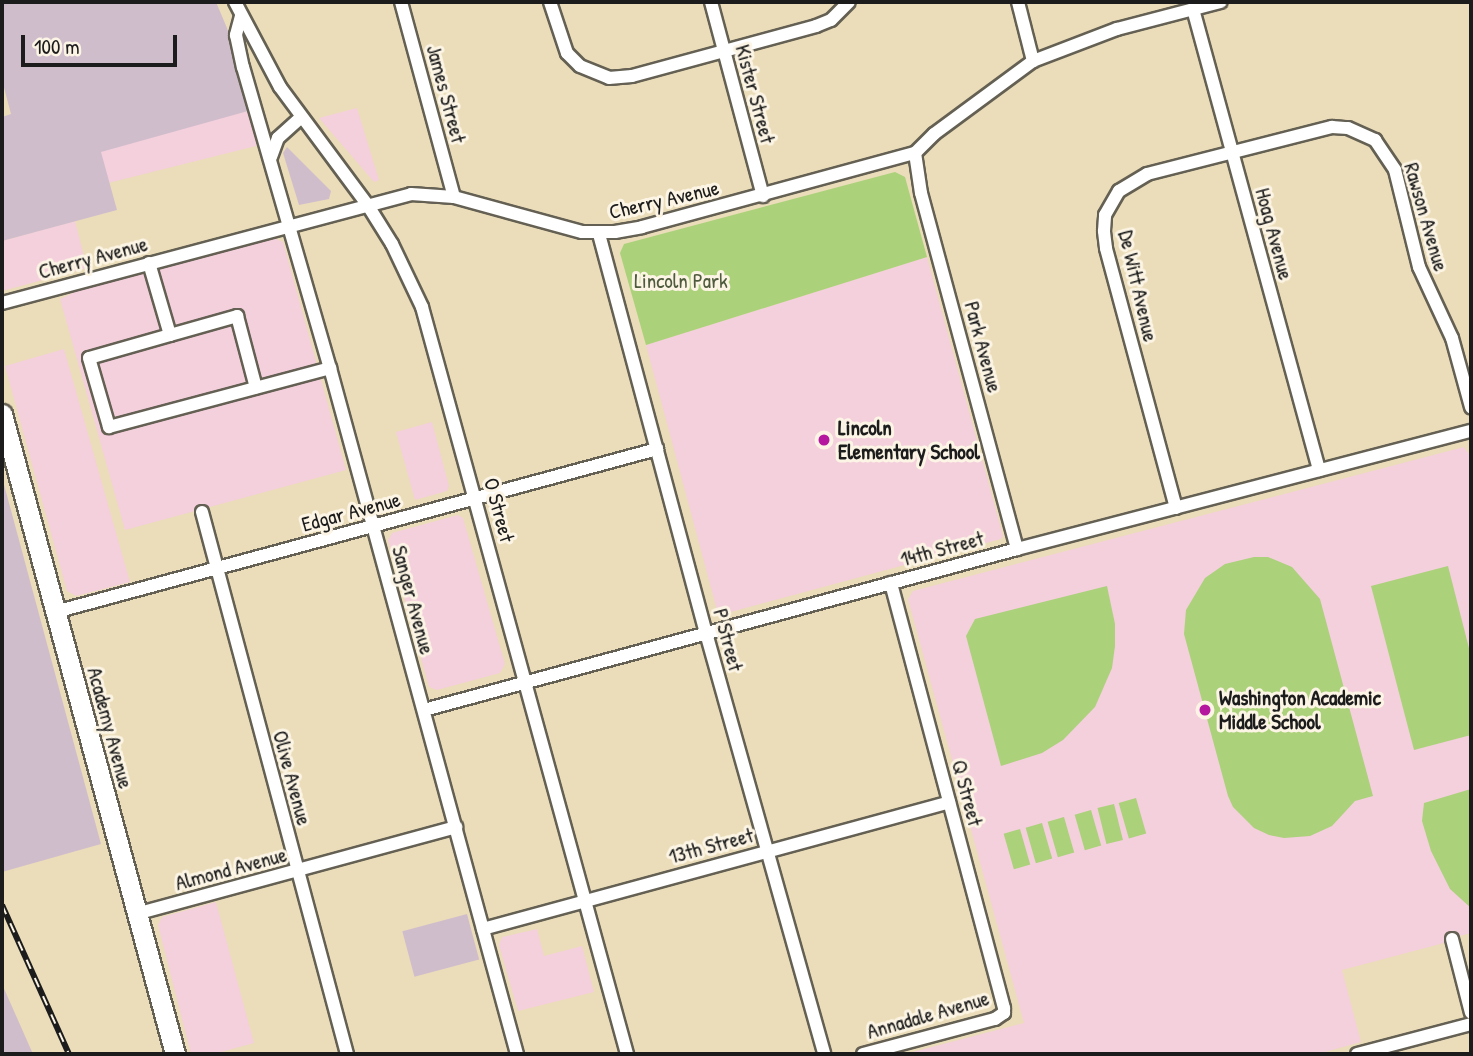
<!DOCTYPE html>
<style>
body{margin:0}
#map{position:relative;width:1473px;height:1056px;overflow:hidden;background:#ebddb9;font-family:"Patrick Hand",sans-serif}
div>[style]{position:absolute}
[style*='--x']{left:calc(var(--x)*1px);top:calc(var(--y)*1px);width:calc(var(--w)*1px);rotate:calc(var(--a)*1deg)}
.built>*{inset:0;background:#f4cfdc;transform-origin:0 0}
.industrial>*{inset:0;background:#d0bdcc;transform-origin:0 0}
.green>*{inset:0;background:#abd17b;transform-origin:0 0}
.roads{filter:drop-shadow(2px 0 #646053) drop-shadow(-2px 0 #646053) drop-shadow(0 2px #646053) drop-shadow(0 -2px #646053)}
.street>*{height:12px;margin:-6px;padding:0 6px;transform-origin:6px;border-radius:6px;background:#fff}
.primary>*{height:19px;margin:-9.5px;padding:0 9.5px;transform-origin:9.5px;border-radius:9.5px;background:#fff}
.rail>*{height:6px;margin-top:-3px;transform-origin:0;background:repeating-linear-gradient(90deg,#fcf5e5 0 10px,#1c1c1c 0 20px);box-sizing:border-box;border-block:2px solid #1c1c1c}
.dots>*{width:19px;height:19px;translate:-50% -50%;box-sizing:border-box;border:4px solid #fcf5e5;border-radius:50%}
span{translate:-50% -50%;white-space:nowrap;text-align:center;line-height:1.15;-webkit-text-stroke:6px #fcf5e5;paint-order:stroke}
.street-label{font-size:21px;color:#1c1c1c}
.park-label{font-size:21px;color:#4e5b3d}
.poi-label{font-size:21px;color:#1c1c1c;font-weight:700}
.left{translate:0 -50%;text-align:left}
.frame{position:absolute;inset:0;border:4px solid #1c1c1c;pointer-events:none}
.scale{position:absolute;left:21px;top:35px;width:156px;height:32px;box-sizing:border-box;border:4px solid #1c1c1c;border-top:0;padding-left:9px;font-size:21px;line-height:24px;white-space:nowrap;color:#1c1c1c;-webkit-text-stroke:5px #fcf5e5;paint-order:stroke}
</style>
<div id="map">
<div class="built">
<i style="clip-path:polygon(357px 108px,379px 180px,374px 182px,319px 118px)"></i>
<i style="left:248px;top:111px;width:36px;height:154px;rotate:76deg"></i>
<i style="clip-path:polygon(75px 221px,87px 268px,2px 291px,2px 241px)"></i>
<i style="clip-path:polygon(274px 238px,283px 242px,346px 470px,125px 530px,60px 299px,79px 290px)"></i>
<i style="clip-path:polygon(927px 257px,1003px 536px,1001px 539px,723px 614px,717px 610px,646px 345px)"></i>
<i style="clip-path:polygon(64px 349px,130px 582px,76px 596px,67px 591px,5px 366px)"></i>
<i style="clip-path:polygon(432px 422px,449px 486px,447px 491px,415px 500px,396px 432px)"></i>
<i style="clip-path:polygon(1464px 447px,1471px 457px,1471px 933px,1444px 940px,1444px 943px,1342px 970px,1361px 1042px,1318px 1054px,905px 1054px,1024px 1023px,908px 599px,913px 591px)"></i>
<i style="clip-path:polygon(458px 515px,463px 518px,505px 664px,500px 673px,437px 690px,429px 687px,388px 540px,392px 533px)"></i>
<i style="clip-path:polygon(216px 902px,254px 1043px,214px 1054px,191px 1054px,158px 925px,162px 917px)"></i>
<i style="clip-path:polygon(537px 929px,544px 956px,582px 946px,594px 992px,518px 1011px,499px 945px,502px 937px)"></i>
</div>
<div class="industrial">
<i style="clip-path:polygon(2px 2px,216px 2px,227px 28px,248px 111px,101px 152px,117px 210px,2px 241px,2px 117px,11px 114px,2px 80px)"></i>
<i style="clip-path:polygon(287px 147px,331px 191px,329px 199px,299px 205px,283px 153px)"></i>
<i style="clip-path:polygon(2px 477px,101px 844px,2px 872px)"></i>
<i style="left:467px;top:914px;width:47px;height:67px;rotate:75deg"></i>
<i style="clip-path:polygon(2px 984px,33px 1054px,2px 1054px)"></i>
</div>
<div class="green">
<i style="clip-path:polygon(895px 172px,905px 177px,927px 257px,646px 345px,620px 253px,624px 244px)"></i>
<i style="clip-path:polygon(1254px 557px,1268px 557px,1292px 567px,1320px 599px,1373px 796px,1355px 801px,1332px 826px,1310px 836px,1284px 838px,1269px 835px,1254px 828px,1233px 807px,1228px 796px,1184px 634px,1186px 610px,1205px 578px,1225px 564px)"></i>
<i style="clip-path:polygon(1448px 566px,1471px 656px,1471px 735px,1414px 750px,1371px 586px)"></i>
<i style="clip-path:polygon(1107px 586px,1115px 624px,1115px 646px,1112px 668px,1095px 707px,1063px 740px,1042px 753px,1001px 766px,966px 636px,975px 619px)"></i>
<i style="clip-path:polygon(1471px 789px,1471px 908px,1450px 889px,1431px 851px,1422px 821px,1424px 803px)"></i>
<i style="left:1136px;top:798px;width:37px;height:18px;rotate:74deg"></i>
<i style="left:1114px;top:804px;width:37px;height:17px;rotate:76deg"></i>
<i style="left:1091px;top:810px;width:37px;height:17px;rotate:74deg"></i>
<i style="left:1064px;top:817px;width:37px;height:17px;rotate:74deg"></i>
<i style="left:1042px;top:823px;width:37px;height:17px;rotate:74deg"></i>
<i style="left:1020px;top:829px;width:37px;height:17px;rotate:74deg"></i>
</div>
<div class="roads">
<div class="street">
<i style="--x:235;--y:2;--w:96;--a:62.1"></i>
<i style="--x:280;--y:87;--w:146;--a:53.4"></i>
<i style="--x:367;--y:204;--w:47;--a:58"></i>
<i style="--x:392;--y:244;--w:70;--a:64.5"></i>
<i style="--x:422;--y:307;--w:775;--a:74.65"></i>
<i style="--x:401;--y:2;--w:202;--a:74.8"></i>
<i style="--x:550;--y:2;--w:54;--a:71.6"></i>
<i style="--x:567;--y:53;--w:18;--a:45"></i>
<i style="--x:580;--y:66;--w:31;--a:22"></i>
<i style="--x:609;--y:78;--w:23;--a:-5"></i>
<i style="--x:632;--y:76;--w:191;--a:-15.2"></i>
<i style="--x:816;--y:26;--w:16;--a:-22"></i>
<i style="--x:831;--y:20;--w:25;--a:-45"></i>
<i style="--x:711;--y:2;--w:201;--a:75"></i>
<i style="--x:1018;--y:2;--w:61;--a:75.7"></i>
<i style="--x:1193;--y:9;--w:478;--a:74.7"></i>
<i style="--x:241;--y:16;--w:20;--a:105"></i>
<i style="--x:236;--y:35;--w:33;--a:78"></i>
<i style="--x:243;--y:67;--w:313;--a:73.9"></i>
<i style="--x:330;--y:368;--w:711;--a:74.75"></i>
<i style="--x:915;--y:153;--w:40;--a:81.5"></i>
<i style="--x:921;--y:193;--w:369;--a:74.9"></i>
<i style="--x:271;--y:157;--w:20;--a:-70"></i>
<i style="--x:278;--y:138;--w:31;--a:-42"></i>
<i style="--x:599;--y:234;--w:413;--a:75"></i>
<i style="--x:706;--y:633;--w:437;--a:74.3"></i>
<i style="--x:149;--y:263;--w:75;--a:73.7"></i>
<i style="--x:170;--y:335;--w:84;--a:164.1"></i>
<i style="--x:89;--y:358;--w:72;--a:73.8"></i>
<i style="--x:109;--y:427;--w:229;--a:-14.9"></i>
<i style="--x:2;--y:303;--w:423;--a:-14.9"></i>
<i style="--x:411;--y:194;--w:43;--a:4"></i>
<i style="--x:454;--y:197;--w:133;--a:15.3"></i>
<i style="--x:582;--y:232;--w:33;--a:0"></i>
<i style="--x:615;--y:232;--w:27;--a:-10"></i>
<i style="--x:642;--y:227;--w:283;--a:-15.2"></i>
<i style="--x:915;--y:153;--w:27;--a:-45"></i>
<i style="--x:934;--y:134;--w:123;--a:-36.4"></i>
<i style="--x:1033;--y:61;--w:90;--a:-20.9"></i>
<i style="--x:1117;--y:29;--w:107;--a:-14.6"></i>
<i style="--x:170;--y:335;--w:70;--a:-15.8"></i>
<i style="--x:237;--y:316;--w:74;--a:75.2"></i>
<i style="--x:1176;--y:508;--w:269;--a:-105.1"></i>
<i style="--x:1106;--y:248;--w:17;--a:-97"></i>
<i style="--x:1104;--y:231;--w:16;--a:-86"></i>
<i style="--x:1105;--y:215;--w:28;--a:-60"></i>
<i style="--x:1119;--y:191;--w:33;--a:-31"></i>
<i style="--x:1147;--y:174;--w:191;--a:-14.3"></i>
<i style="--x:1332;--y:127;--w:16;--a:4"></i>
<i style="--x:1348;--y:128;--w:30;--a:24"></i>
<i style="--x:1375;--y:140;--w:36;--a:56"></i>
<i style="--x:1395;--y:170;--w:100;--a:76.1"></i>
<i style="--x:1419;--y:267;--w:78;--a:65.1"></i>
<i style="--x:1452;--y:338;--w:72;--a:74.6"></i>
<i style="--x:202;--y:512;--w:561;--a:75.02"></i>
<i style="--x:55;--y:612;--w:624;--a:-15.15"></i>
<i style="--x:424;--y:710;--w:614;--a:-15.19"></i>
<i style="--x:1017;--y:549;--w:469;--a:-14.6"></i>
<i style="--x:136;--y:914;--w:332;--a:-15.2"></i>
<i style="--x:483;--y:929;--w:483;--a:-15.2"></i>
<i style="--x:1452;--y:939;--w:76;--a:75.6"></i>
<i style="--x:863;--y:1054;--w:137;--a:-14.9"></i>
<i style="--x:995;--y:1019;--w:11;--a:-34"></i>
<i style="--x:1004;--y:1013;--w:5;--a:-90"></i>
<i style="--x:1004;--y:1008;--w:440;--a:-104.9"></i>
<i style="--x:1357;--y:1054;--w:118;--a:-14.7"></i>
</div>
<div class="primary">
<i style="--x:2;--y:414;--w:663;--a:74.87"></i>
</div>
</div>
<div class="rail">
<i style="--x:2;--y:905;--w:163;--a:65.8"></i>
</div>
<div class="dots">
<i style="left:824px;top:440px;background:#b5179e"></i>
<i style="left:1205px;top:710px;background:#b5179e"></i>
</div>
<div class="street-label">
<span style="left:446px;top:94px;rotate:75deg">James Street</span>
<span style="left:755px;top:94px;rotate:75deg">Kister Street</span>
<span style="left:664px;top:200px;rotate:-13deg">Cherry Avenue</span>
<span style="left:1426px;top:217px;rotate:74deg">Rawson Avenue</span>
<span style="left:1274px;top:234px;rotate:75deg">Hoag Avenue</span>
<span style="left:93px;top:258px;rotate:-15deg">Cherry Avenue</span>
<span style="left:1138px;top:286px;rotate:77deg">De Witt Avenue</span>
<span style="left:983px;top:347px;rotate:75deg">Park Avenue</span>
<span style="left:499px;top:510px;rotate:75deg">O Street</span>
<span style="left:351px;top:512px;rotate:-15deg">Edgar Avenue</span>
<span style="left:942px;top:549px;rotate:-15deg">14th Street</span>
<span style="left:413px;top:600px;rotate:75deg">Sanger Avenue</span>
<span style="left:728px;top:640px;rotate:75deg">P Street</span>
<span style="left:110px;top:728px;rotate:75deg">Academy Avenue</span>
<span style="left:292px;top:778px;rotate:75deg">Olive Avenue</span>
<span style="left:967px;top:793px;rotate:75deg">Q Street</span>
<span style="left:711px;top:846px;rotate:-15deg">13th Street</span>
<span style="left:231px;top:869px;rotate:-15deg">Almond Avenue</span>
<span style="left:928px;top:1015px;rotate:-16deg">Annadale Avenue</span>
</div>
<div class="park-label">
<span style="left:681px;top:281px">Lincoln Park</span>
</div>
<div class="poi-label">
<span class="left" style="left:838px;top:440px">Lincoln<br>Elementary School</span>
<span class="left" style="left:1219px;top:710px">Washington Academic<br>Middle School</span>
</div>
<div class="frame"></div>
<div class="scale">100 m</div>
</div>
